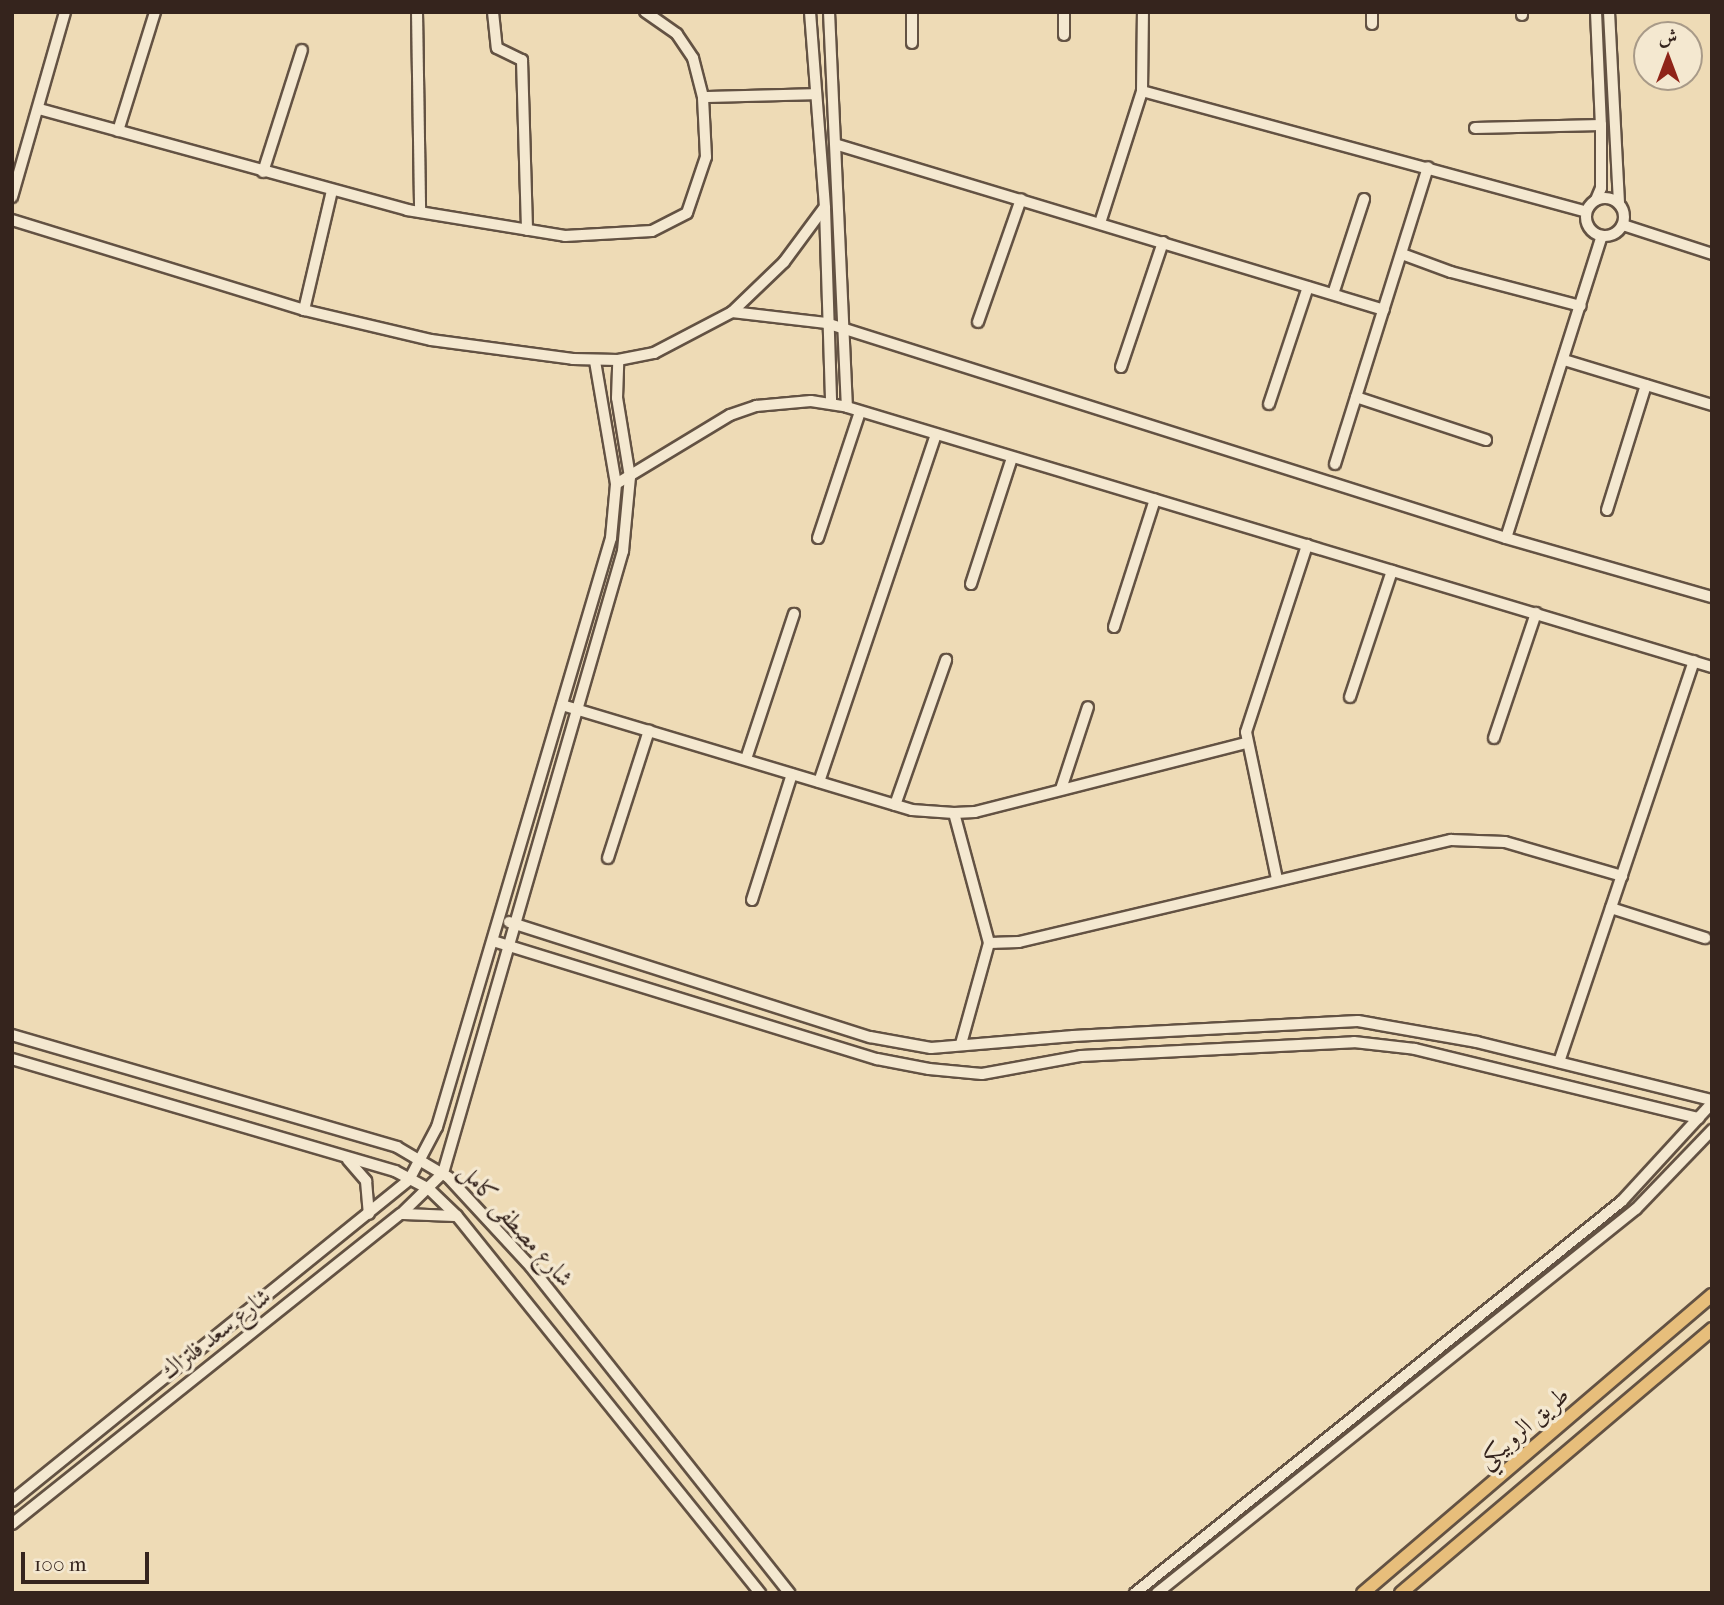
<!DOCTYPE html>
<meta charset="utf-8">
<style>
body{margin:0}
#map{position:relative;width:1724px;height:1605px;overflow:hidden;background:#eedbb6;font-family:"IM FELL French Canon",Amiri,serif}
div>[style]{position:absolute}
[style*='--x']{left:calc(var(--x)*1px);top:calc(var(--y)*1px);width:calc(var(--w)*1px);rotate:calc(var(--a)*1deg)}
.roads{filter:drop-shadow(2px 0 #635243) drop-shadow(-2px 0 #635243) drop-shadow(0 2px #635243) drop-shadow(0 -2px #635243)}
.minor>*{height:10px;margin:-5px;padding:0 5px;transform-origin:5px;border-radius:5px;background:#f4e8d0}
.minor>.ring{margin:-5px;padding:0;box-sizing:content-box;background:none;border:10px solid #f4e8d0;border-radius:50%}
.major>*{height:12px;margin:-6px;padding:0 6px;transform-origin:6px;border-radius:6px;background:#e7be7b}
span{translate:-50% -50%;white-space:nowrap;text-align:center;line-height:1.15;-webkit-text-stroke:7px #f4e8d0;paint-order:stroke}
.street-label{font-size:24px;color:#35241d}
.frame{position:absolute;inset:0;border:14px solid #35241d;pointer-events:none}
.north{position:absolute;left:1633px;top:21px;width:70px;height:70px;box-sizing:border-box;background:#f4e8d0;border:2px solid #a89a88;border-radius:50%;rotate:0deg;font-size:19px;font-weight:700;line-height:28px;text-align:center;color:#35241d}
.north::after{content:'';display:block;margin:auto;width:24px;height:32px;background:#8f2418;clip-path:polygon(50% 0,100% 100%,50% 72%,0 100%)}
.scale{position:absolute;left:21px;top:1552px;width:128px;height:32px;box-sizing:border-box;border:4px solid #35241d;border-top:0;padding-left:9px;font-size:21px;line-height:24px;white-space:nowrap;color:#35241d;-webkit-text-stroke:5px #f4e8d0;paint-order:stroke}
</style>
<div id="map">
<div class="roads">
<div class="minor">
<i style="--x:417;--y:12;--w:200;--a:89.1"></i>
<i style="--x:493;--y:12;--w:36;--a:84"></i>
<i style="--x:497;--y:48;--w:28;--a:26"></i>
<i style="--x:522;--y:60;--w:170;--a:88.3"></i>
<i style="--x:810;--y:12;--w:197;--a:85.6"></i>
<i style="--x:825;--y:208;--w:196;--a:88.2"></i>
<i style="--x:829;--y:12;--w:395;--a:87.4"></i>
<i style="--x:912;--y:12;--w:31;--a:90"></i>
<i style="--x:1064;--y:12;--w:23;--a:90"></i>
<i style="--x:1372;--y:12;--w:12;--a:90"></i>
<i style="--x:1522;--y:12;--w:3;--a:90"></i>
<i style="--x:1596;--y:12;--w:113;--a:87.5"></i>
<i style="--x:1601;--y:125;--w:63;--a:90"></i>
<i style="--x:1601;--y:188;--w:13;--a:113"></i>
<i style="--x:1609;--y:12;--w:192;--a:87"></i>
<i style="--x:1142;--y:91;--w:460;--a:15.2"></i>
<i style="--x:703;--y:97;--w:113;--a:-1.5"></i>
<i style="--x:39;--y:109;--w:382;--a:15.3"></i>
<i style="--x:407;--y:210;--w:160;--a:9.3"></i>
<i style="--x:565;--y:236;--w:87;--a:-3.3"></i>
<i style="--x:652;--y:231;--w:39;--a:-27"></i>
<i style="--x:687;--y:213;--w:59;--a:-71.3"></i>
<i style="--x:706;--y:157;--w:60;--a:-92.9"></i>
<i style="--x:703;--y:97;--w:40;--a:-104.4"></i>
<i style="--x:693;--y:58;--w:29;--a:-124"></i>
<i style="--x:677;--y:34;--w:39;--a:-145"></i>
<i style="--x:1475;--y:128;--w:126;--a:-1.4"></i>
<i style="--x:118;--y:131;--w:125;--a:-72.7"></i>
<i style="--x:838;--y:145;--w:570;--a:16.81"></i>
<i style="--x:263;--y:172;--w:128;--a:-72.3"></i>
<i style="--x:12;--y:197;--w:192;--a:-74"></i>
<i class="ring" style="left:1586px;top:198px;width:28px;height:28px"></i>
<i style="--x:12;--y:220;--w:306;--a:17.1"></i>
<i style="--x:304;--y:310;--w:130;--a:13.3"></i>
<i style="--x:431;--y:340;--w:143;--a:7.6"></i>
<i style="--x:573;--y:359;--w:45;--a:1.3"></i>
<i style="--x:618;--y:360;--w:37;--a:-11"></i>
<i style="--x:654;--y:353;--w:88;--a:-27.7"></i>
<i style="--x:732;--y:312;--w:95;--a:6.7"></i>
<i style="--x:826;--y:323;--w:713;--a:17.55"></i>
<i style="--x:1506;--y:538;--w:214;--a:16"></i>
<i style="--x:1100;--y:223;--w:139;--a:-72.3"></i>
<i style="--x:1142;--y:91;--w:79;--a:-89.3"></i>
<i style="--x:1623;--y:225;--w:94;--a:18"></i>
<i style="--x:1402;--y:254;--w:52;--a:20.2"></i>
<i style="--x:1451;--y:272;--w:134;--a:14.7"></i>
<i style="--x:1333;--y:294;--w:100;--a:-71.9"></i>
<i style="--x:304;--y:310;--w:122;--a:-76.8"></i>
<i style="--x:732;--y:312;--w:72;--a:-43.9"></i>
<i style="--x:784;--y:262;--w:67;--a:-53.5"></i>
<i style="--x:978;--y:322;--w:130;--a:-70.7"></i>
<i style="--x:1564;--y:360;--w:155;--a:16.9"></i>
<i style="--x:1121;--y:367;--w:132;--a:-71.4"></i>
<i style="--x:1356;--y:397;--w:137;--a:18.3"></i>
<i style="--x:1269;--y:404;--w:123;--a:-71.6"></i>
<i style="--x:1335;--y:464;--w:311;--a:-72.6"></i>
<i style="--x:616;--y:484;--w:133;--a:-31.2"></i>
<i style="--x:730;--y:415;--w:28;--a:-19"></i>
<i style="--x:756;--y:406;--w:55;--a:-5.2"></i>
<i style="--x:811;--y:401;--w:36;--a:9"></i>
<i style="--x:847;--y:407;--w:903;--a:16.73"></i>
<i style="--x:1607;--y:510;--w:131;--a:-72.7"></i>
<i style="--x:818;--y:538;--w:133;--a:-71.6"></i>
<i style="--x:1506;--y:538;--w:317;--a:-72.4"></i>
<i style="--x:971;--y:584;--w:133;--a:-72"></i>
<i style="--x:1114;--y:627;--w:134;--a:-72.2"></i>
<i style="--x:1350;--y:697;--w:133;--a:-71.6"></i>
<i style="--x:562;--y:705;--w:365;--a:16.7"></i>
<i style="--x:912;--y:810;--w:42;--a:4.1"></i>
<i style="--x:954;--y:813;--w:21;--a:-3"></i>
<i style="--x:975;--y:812;--w:280;--a:-14.3"></i>
<i style="--x:1494;--y:738;--w:132;--a:-71.4"></i>
<i style="--x:746;--y:759;--w:153;--a:-71.7"></i>
<i style="--x:819;--y:782;--w:367;--a:-71.4"></i>
<i style="--x:1061;--y:789;--w:86;--a:-71.8"></i>
<i style="--x:895;--y:805;--w:154;--a:-70.6"></i>
<i style="--x:954;--y:813;--w:135;--a:74.9"></i>
<i style="--x:989;--y:943;--w:105;--a:105.5"></i>
<i style="--x:608;--y:858;--w:134;--a:-72.2"></i>
<i style="--x:1277;--y:879;--w:150;--a:-101.9"></i>
<i style="--x:1246;--y:732;--w:197;--a:-71.9"></i>
<i style="--x:752;--y:900;--w:132;--a:-72.4"></i>
<i style="--x:1611;--y:908;--w:99;--a:17.7"></i>
<i style="--x:509;--y:922;--w:379;--a:17.7"></i>
<i style="--x:870;--y:1037;--w:62;--a:10.2"></i>
<i style="--x:931;--y:1048;--w:143;--a:-4.8"></i>
<i style="--x:1073;--y:1036;--w:285;--a:-3"></i>
<i style="--x:1358;--y:1021;--w:121;--a:10"></i>
<i style="--x:1477;--y:1042;--w:242;--a:13.9"></i>
<i style="--x:493;--y:941;--w:402;--a:17.1"></i>
<i style="--x:877;--y:1059;--w:53;--a:10.9"></i>
<i style="--x:929;--y:1069;--w:53;--a:5.4"></i>
<i style="--x:982;--y:1074;--w:101;--a:-10.3"></i>
<i style="--x:1081;--y:1056;--w:273;--a:-2.9"></i>
<i style="--x:1354;--y:1042;--w:61;--a:6.5"></i>
<i style="--x:1415;--y:1049;--w:292;--a:13.7"></i>
<i style="--x:989;--y:943;--w:30;--a:-2"></i>
<i style="--x:1019;--y:942;--w:444;--a:-13.3"></i>
<i style="--x:1451;--y:840;--w:54;--a:2.1"></i>
<i style="--x:1505;--y:842;--w:122;--a:16.2"></i>
<i style="--x:12;--y:1035;--w:401;--a:16.2"></i>
<i style="--x:397;--y:1147;--w:59;--a:30.5"></i>
<i style="--x:448;--y:1177;--w:122;--a:47.3"></i>
<i style="--x:531;--y:1267;--w:416;--a:51.6"></i>
<i style="--x:12;--y:1059;--w:399;--a:16.3"></i>
<i style="--x:395;--y:1171;--w:40;--a:28"></i>
<i style="--x:430;--y:1190;--w:37;--a:44"></i>
<i style="--x:457;--y:1216;--w:484;--a:51.2"></i>
<i style="--x:1559;--y:1062;--w:423;--a:-71.4"></i>
<i style="--x:348;--y:1160;--w:28;--a:49"></i>
<i style="--x:366;--y:1181;--w:33;--a:85"></i>
<i style="--x:402;--y:1214;--w:54;--a:2.1"></i>
<i style="--x:12;--y:1501;--w:511;--a:-38.96"></i>
<i style="--x:409;--y:1180;--w:60;--a:-62.2"></i>
<i style="--x:437;--y:1127;--w:614;--a:-73.54"></i>
<i style="--x:611;--y:538;--w:54;--a:-84.7"></i>
<i style="--x:616;--y:484;--w:125;--a:-99.7"></i>
<i style="--x:12;--y:1524;--w:497;--a:-38.6"></i>
<i style="--x:401;--y:1214;--w:59;--a:-44.3"></i>
<i style="--x:443;--y:1173;--w:648;--a:-73.86"></i>
<i style="--x:623;--y:551;--w:74;--a:-84.6"></i>
<i style="--x:630;--y:477;--w:80;--a:-99.3"></i>
<i style="--x:617;--y:398;--w:38;--a:-88"></i>
<i style="--x:1135;--y:1593;--w:625;--a:-38.83"></i>
<i style="--x:1622;--y:1201;--w:133;--a:-47.4"></i>
<i style="--x:1157;--y:1593;--w:614;--a:-38.72"></i>
<i style="--x:1636;--y:1209;--w:110;--a:-46.1"></i>
</div>
<div class="major">
<i style="--x:1363;--y:1593;--w:459;--a:-40.5"></i>
<i style="--x:1401;--y:1593;--w:408;--a:-40.3"></i>
</div>
</div>
<div class="street-label">
<span style="left:516px;top:1225px;rotate:48deg">شارع مصطفى كامل</span>
<span style="left:216px;top:1334px;rotate:-38deg">شارع سعد فلتراك</span>
<span style="left:1524px;top:1428px;rotate:-41deg">طريق الروبيكي</span>
</div>
<div class="frame"></div>
<div class="north">ش</div>
<div class="scale">100 m</div>
</div>
